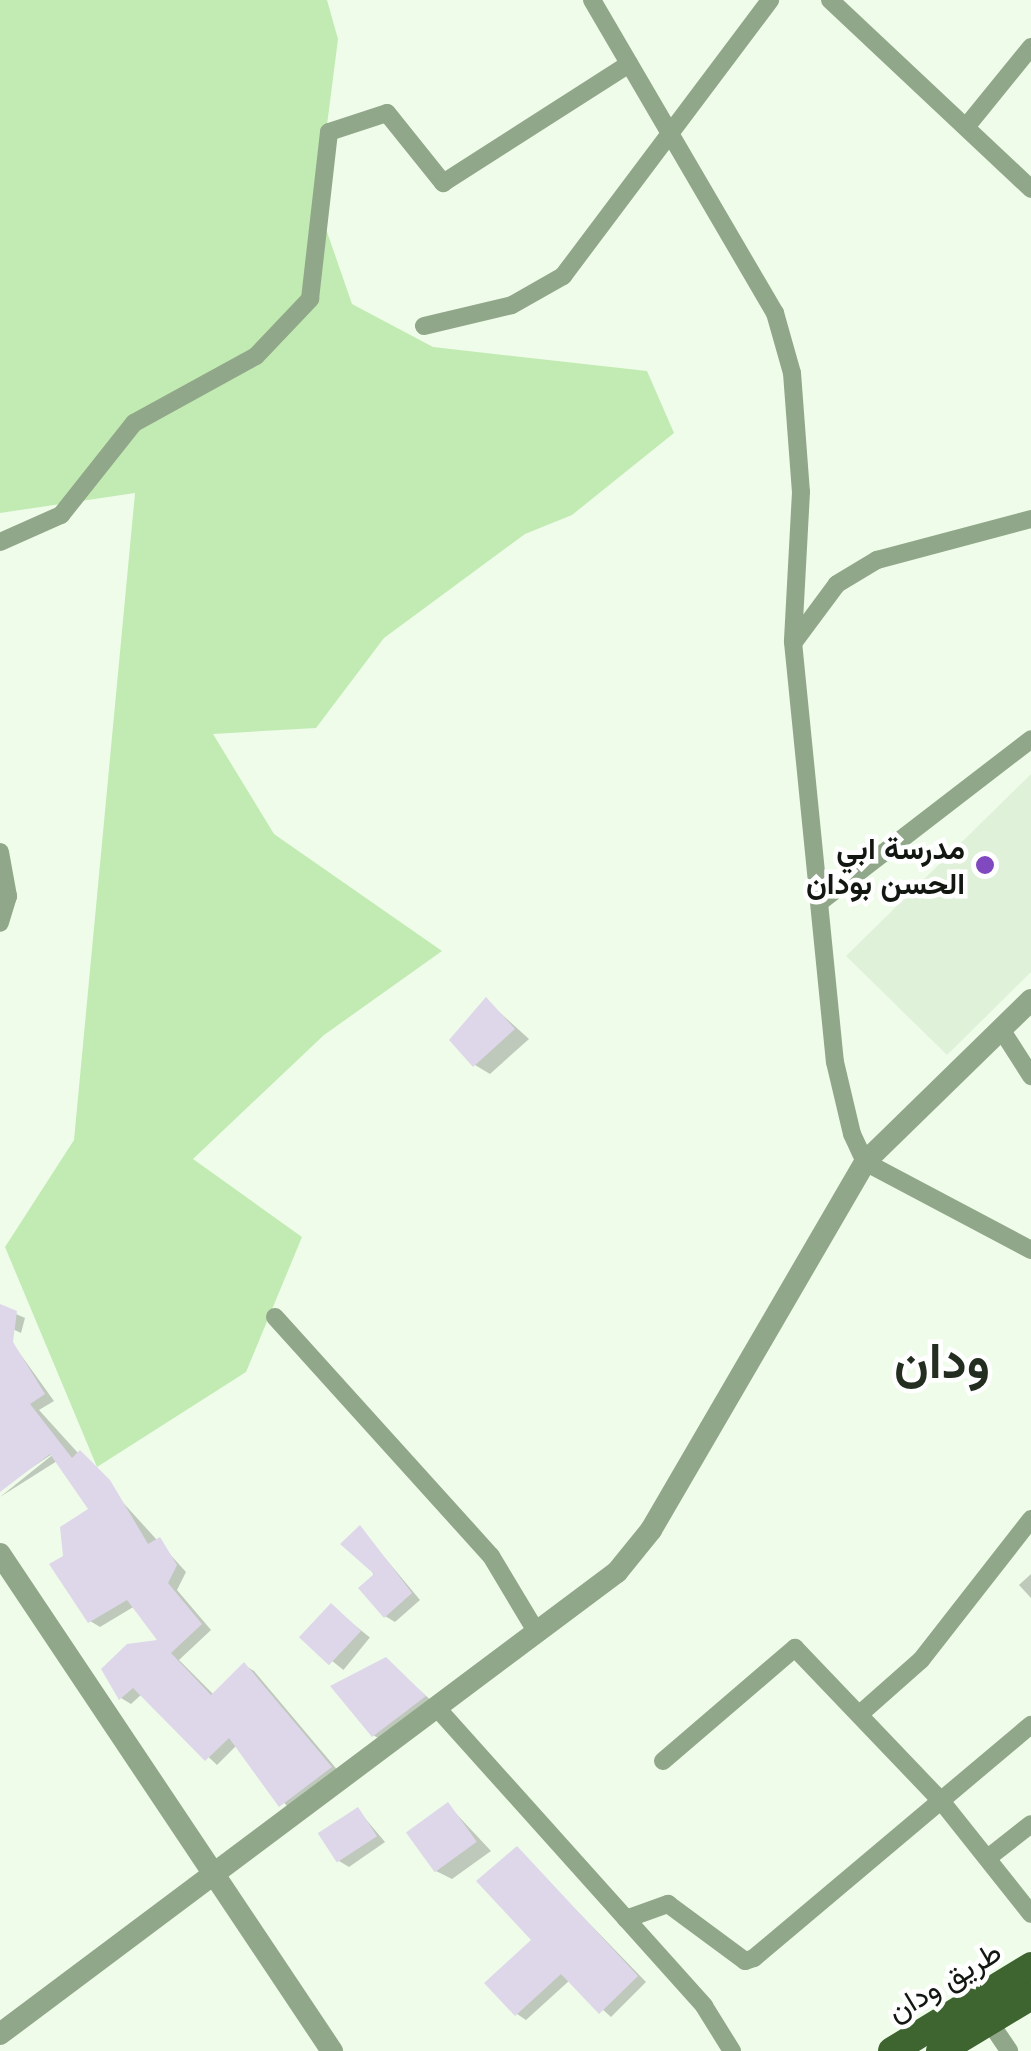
<!DOCTYPE html>
<meta charset="utf-8">
<style>
body{margin:0}
#map{position:relative;width:1031px;height:2051px;overflow:hidden;background:#effcea;font-family:Mulish,Vazirmatn,sans-serif}
div>[style]{position:absolute}
[style*='--x']{left:calc(var(--x)*1px);top:calc(var(--y)*1px);width:calc(var(--w)*1px);rotate:calc(var(--a)*1deg)}
.built>*{inset:0;background:#dff1d9}
.green>*{inset:0;background:#c2ebb3}
.shadow>*{inset:0;background:#0003;transform-origin:0 0}
.building>*{inset:0;background:#ded7ea;transform-origin:0 0}
.minor>*{height:18px;margin:-9px;padding:0 9px;transform-origin:9px;border-radius:9px;background:#91a78a}
.tertiary>*{height:22px;margin:-11px;padding:0 11px;transform-origin:11px;border-radius:11px;background:#91a78a}
.primary>*{height:28px;margin:-14px;padding:0 14px;transform-origin:14px;border-radius:14px;background:#3e642f}
.dots>*{width:28px;height:28px;translate:-50% -50%;box-sizing:border-box;border:5px solid #fff;border-radius:50%}
span{translate:-50% -50%;white-space:nowrap;text-align:center;line-height:1.15;-webkit-text-stroke:9px #fff;paint-order:stroke}
.poi-label{font-size:30px;color:#121711;font-weight:700}
.right{translate:-100% -50%;text-align:right}
.street-label{font-size:30px;color:#121711}
.town-label{font-size:50px;color:#232d20;font-weight:700}
</style>
<div id="map">
<div class="built">
<i style="clip-path:polygon(1031px 774px,1031px 972px,947px 1055px,846px 956px)"></i>
</div>
<div class="green">
<i style="clip-path:polygon(0 0,327px 0,338px 39px,317px 203px,352px 304px,433px 347px,647px 371px,674px 433px,572px 515px,525px 534px,384px 638px,316px 728px,213px 734px,274px 834px,442px 951px,324px 1035px,193px 1159px,302px 1237px,246px 1372px,97px 1467px,5px 1247px,74px 1140px,135px 493px,0 513px)"></i>
</div>
<div class="shadow">
<i style="clip-path:polygon(486px 1000px,529px 1039px,490px 1074px,475px 1065px)"></i>
<i style="clip-path:polygon(0 1307px,25px 1318px,21px 1333px,0 1323px)"></i>
<i style="clip-path:polygon(13px 1344px,54px 1401px,39px 1410px,186px 1572px,177px 1590px,211px 1630px,179px 1660px,214px 1695px,244px 1665px,254px 1671px,340px 1773px,291px 1811px,237px 1745px,217px 1765px,142px 1694px,131px 1704px,121px 1698px,162px 1642px,135px 1606px,100px 1627px,90px 1621px,66px 1558px,91px 1510px,57px 1461px,0 1497px,61px 1448px,0 1489px,0 1353px)"></i>
<i style="clip-path:polygon(360px 1528px,420px 1600px,395px 1622px,385px 1616px)"></i>
<i style="clip-path:polygon(1031px 1574px,1031px 1598px,1019px 1585px)"></i>
<i style="left:331px;top:1606px;width:50px;height:42px;rotate:39deg"></i>
<i style="clip-path:polygon(386px 1660px,434px 1703px,383px 1741px,373px 1735px)"></i>
<i style="clip-path:polygon(448px 1805px,491px 1851px,452px 1879px,436px 1871px)"></i>
<i style="clip-path:polygon(358px 1810px,385px 1842px,349px 1867px,339px 1861px)"></i>
<i style="clip-path:polygon(517px 1849px,646px 1982px,611px 2017px,570px 1980px,526px 2020px,517px 2014px,534px 1940px)"></i>
</div>
<div class="building">
<i style="clip-path:polygon(486px 997px,515px 1029px,473px 1067px,449px 1040px)"></i>
<i style="clip-path:polygon(0 1304px,17px 1311px,13px 1342px,45px 1394px,30px 1404px,72px 1458px,80px 1450px,110px 1480px,148px 1544px,160px 1537px,177px 1565px,168px 1583px,202px 1624px,171px 1653px,211px 1695px,244px 1662px,332px 1767px,279px 1807px,229px 1738px,205px 1761px,133px 1688px,119px 1700px,101px 1669px,127px 1644px,157px 1640px,127px 1600px,88px 1623px,49px 1564px,63px 1556px,60px 1527px,88px 1509px,50px 1454px,0 1492px)"></i>
<i style="clip-path:polygon(360px 1525px,412px 1593px,384px 1618px,358px 1588px,374px 1574px,340px 1544px)"></i>
<i style="left:331px;top:1603px;width:41px;height:47px;rotate:43deg"></i>
<i style="clip-path:polygon(386px 1657px,426px 1696px,372px 1737px,330px 1686px)"></i>
<i style="left:448px;top:1802px;width:49px;height:52px;rotate:54deg"></i>
<i style="left:358px;top:1807px;width:35px;height:48px;rotate:57deg"></i>
<i style="clip-path:polygon(517px 1846px,638px 1976px,599px 2014px,561px 1974px,515px 2016px,484px 1983px,531px 1940px,476px 1881px)"></i>
</div>
<div class="minor">
<i style="--x:592;--y:0;--w:363;--a:59.7"></i>
<i style="--x:775;--y:313;--w:62;--a:74.2"></i>
<i style="--x:792;--y:373;--w:119;--a:85.7"></i>
<i style="--x:801;--y:492;--w:150;--a:93.1"></i>
<i style="--x:793;--y:642;--w:422;--a:84.3"></i>
<i style="--x:835;--y:1062;--w:74;--a:76.7"></i>
<i style="--x:852;--y:1134;--w:31;--a:65"></i>
<i style="--x:865;--y:1162;--w:188;--a:27.9"></i>
<i style="--x:830;--y:0;--w:276;--a:43.2"></i>
<i style="--x:966;--y:127;--w:103;--a:-50.9"></i>
<i style="--x:424;--y:326;--w:90;--a:-13.4"></i>
<i style="--x:512;--y:305;--w:59;--a:-29.6"></i>
<i style="--x:563;--y:276;--w:345;--a:-53.1"></i>
<i style="--x:0;--y:542;--w:67;--a:-23.9"></i>
<i style="--x:61;--y:515;--w:117;--a:-51.6"></i>
<i style="--x:134;--y:423;--w:139;--a:-28.8"></i>
<i style="--x:256;--y:356;--w:79;--a:-46.5"></i>
<i style="--x:310;--y:299;--w:168;--a:-83.5"></i>
<i style="--x:329;--y:132;--w:61;--a:-18.1"></i>
<i style="--x:387;--y:113;--w:90;--a:51.3"></i>
<i style="--x:443;--y:183;--w:221;--a:-32.6"></i>
<i style="--x:794;--y:642;--w:72;--a:-53.4"></i>
<i style="--x:837;--y:584;--w:47;--a:-31"></i>
<i style="--x:877;--y:560;--w:159;--a:-14.9"></i>
<i style="--x:0;--y:852;--w:45;--a:79.7"></i>
<i style="--x:8;--y:896;--w:28;--a:107"></i>
<i style="--x:821;--y:901;--w:265;--a:-37.6"></i>
<i style="--x:1001;--y:1029;--w:56;--a:57.4"></i>
<i style="--x:275;--y:1317;--w:322;--a:47.9"></i>
<i style="--x:491;--y:1556;--w:90;--a:59.1"></i>
<i style="--x:437;--y:1708;--w:400;--a:48.1"></i>
<i style="--x:704;--y:2006;--w:53;--a:58.1"></i>
<i style="--x:861;--y:1713;--w:80;--a:-41.5"></i>
<i style="--x:921;--y:1660;--w:179;--a:-52"></i>
<i style="--x:663;--y:1761;--w:174;--a:-40.6"></i>
<i style="--x:795;--y:1648;--w:213;--a:46.3"></i>
<i style="--x:942;--y:1802;--w:143;--a:51.5"></i>
<i style="--x:989;--y:1857;--w:53;--a:-38.2"></i>
<i style="--x:626;--y:1919;--w:45;--a:-19.7"></i>
<i style="--x:668;--y:1904;--w:96;--a:36.5"></i>
<i style="--x:745;--y:1961;--w:9;--a:-18"></i>
<i style="--x:754;--y:1958;--w:362;--a:-40.1"></i>
<i style="--x:989;--y:2021;--w:36;--a:56"></i>
</div>
<div class="tertiary">
<i style="--x:0;--y:1554;--w:598;--a:56.26"></i>
<i style="--x:0;--y:2034;--w:771;--a:-36.83"></i>
<i style="--x:617;--y:1572;--w:54;--a:-51"></i>
<i style="--x:651;--y:1530;--w:426;--a:-59.8"></i>
<i style="--x:865;--y:1162;--w:232;--a:-44.3"></i>
</div>
<div class="primary">
<i style="--x:892;--y:2051;--w:163;--a:-31.4"></i>
<i style="--x:940;--y:2051;--w:106;--a:-31.1"></i>
</div>
<div class="dots">
<i style="left:985px;top:865px;background:#8049c0"></i>
</div>
<div class="poi-label">
<span class="right" style="left:965px;top:865px">مدرسة ابي<br>الحسن بودان</span>
</div>
<div class="street-label">
<span style="left:944px;top:1981px;rotate:-31deg">طريق ودان</span>
</div>
<div class="town-label">
<span style="left:942px;top:1360px">ودان</span>
</div>
</div>
